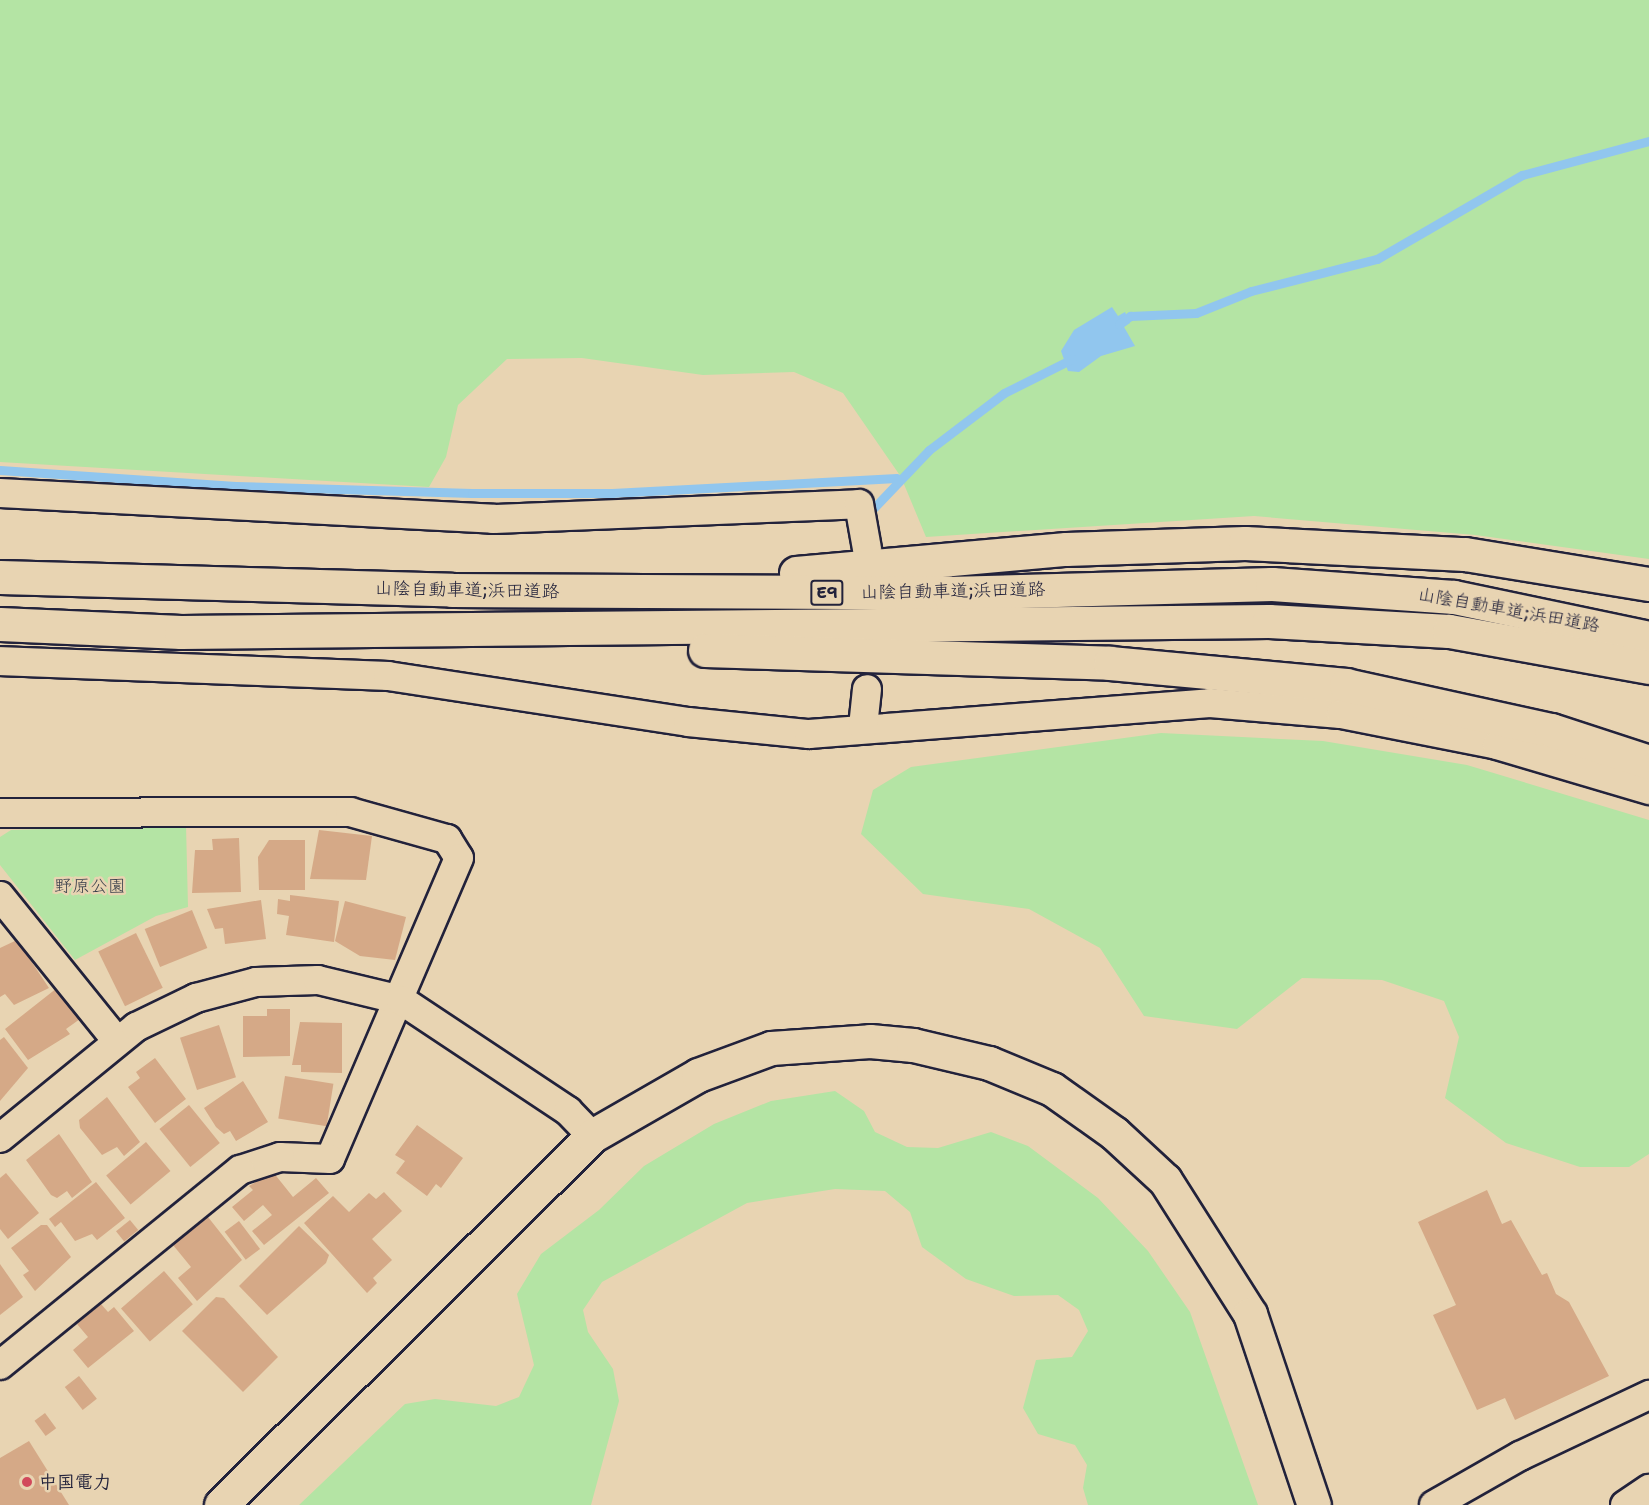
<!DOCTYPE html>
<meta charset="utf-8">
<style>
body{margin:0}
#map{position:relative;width:1649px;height:1505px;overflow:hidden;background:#e8d4b2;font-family:"Shantell Sans","Klee One",sans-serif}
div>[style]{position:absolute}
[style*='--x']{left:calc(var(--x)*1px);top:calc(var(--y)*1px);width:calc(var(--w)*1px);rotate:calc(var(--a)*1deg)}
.green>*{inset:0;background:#b4e4a4}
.water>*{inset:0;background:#91c6ee}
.stream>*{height:9px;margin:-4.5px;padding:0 4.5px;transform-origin:4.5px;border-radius:4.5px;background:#91c6ee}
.building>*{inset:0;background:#d5a987;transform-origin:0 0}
.roads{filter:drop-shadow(2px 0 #22223b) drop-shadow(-2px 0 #22223b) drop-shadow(0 2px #22223b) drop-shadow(0 -2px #22223b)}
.minor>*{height:28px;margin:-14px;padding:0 14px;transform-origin:14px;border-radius:14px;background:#e8d4b2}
.tertiary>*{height:33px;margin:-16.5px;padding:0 16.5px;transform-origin:16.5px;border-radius:16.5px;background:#e8d4b2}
.motorway>*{height:33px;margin:-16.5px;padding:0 16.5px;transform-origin:16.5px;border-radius:16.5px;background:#e8d4b2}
.dots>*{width:16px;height:16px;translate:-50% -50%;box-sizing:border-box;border:3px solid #e8d4b2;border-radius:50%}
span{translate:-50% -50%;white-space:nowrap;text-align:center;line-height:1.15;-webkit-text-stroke:5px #e8d4b2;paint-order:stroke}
.shield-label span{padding:2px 4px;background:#e8d4b2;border:2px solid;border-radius:4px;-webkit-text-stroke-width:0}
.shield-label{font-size:16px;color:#22223b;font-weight:700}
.street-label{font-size:18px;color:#22223b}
.park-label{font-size:18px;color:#383f4b}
.poi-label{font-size:18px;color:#22223b;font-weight:700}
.left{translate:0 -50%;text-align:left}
</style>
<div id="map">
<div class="green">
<i style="clip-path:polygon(0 0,1649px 0,1649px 559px,1475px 535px,1254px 516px,926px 537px,901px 477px,843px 393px,794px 372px,703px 375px,582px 358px,507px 359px,458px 405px,446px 457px,429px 487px,0 462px)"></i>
<i style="clip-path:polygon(1161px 733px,1323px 741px,1467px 765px,1649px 820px,1649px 1154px,1629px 1167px,1580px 1167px,1506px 1143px,1445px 1098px,1459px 1037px,1444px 1001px,1382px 980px,1302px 978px,1237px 1029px,1144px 1016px,1100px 948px,1029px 909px,923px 894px,861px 834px,873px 790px,911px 767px)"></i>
<i style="clip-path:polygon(186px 825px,188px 907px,156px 916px,75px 960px,0 865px,0 837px,11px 830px)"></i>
<i style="clip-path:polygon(835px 1091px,864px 1111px,875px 1132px,907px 1147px,938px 1148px,991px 1132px,1028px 1146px,1098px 1198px,1148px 1251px,1190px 1312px,1258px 1505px,1088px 1505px,1083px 1488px,1087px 1465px,1075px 1445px,1038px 1434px,1023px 1408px,1036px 1360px,1072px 1357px,1088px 1331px,1079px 1310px,1058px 1295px,1014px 1296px,966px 1279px,922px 1247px,910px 1212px,885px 1191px,835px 1189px,747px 1203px,602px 1282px,583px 1310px,588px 1332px,613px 1369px,619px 1401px,591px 1505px,299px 1505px,405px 1404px,435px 1399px,496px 1406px,519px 1397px,534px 1365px,517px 1294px,541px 1254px,599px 1210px,644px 1166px,714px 1124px,771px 1101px)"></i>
</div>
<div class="water">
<i style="clip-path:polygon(1112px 307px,1118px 316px,1125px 312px,1130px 323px,1124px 327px,1135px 346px,1101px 356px,1079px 372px,1068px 371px,1061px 351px,1074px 330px)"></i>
</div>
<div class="stream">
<i style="--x:1119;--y:324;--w:14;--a:-36"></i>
<i style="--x:1130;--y:316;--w:66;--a:-2.6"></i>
<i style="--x:1196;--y:313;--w:59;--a:-21.8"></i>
<i style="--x:1251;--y:291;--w:130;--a:-14.3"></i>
<i style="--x:1377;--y:259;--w:168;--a:-30.1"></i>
<i style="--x:1522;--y:175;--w:131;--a:-15"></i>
<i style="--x:0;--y:470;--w:236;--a:3.9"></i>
<i style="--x:235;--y:486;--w:237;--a:1.7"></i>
<i style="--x:472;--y:493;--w:140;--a:0"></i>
<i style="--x:612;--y:493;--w:285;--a:-3"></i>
<i style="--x:868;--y:514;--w:88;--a:-46.4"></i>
<i style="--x:929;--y:450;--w:94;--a:-37.2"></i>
<i style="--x:1004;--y:393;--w:76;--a:-26.6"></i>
</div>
<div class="building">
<i style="clip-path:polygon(319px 830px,372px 836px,366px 880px,310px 879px)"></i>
<i style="clip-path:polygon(239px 838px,241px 892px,192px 893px,195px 850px,213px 850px,212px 839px)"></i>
<i style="clip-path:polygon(269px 840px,305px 840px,305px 890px,259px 890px,258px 857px)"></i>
<i style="clip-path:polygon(290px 895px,339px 901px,334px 942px,286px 935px,289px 916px,277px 914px,278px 899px,290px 901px)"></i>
<i style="clip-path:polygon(261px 900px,266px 939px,225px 944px,223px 928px,215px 929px,207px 909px)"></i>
<i style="clip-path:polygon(345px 901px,406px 917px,395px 960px,360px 956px,335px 941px)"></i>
<i style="left:192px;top:910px;width:41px;height:51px;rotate:68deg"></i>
<i style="left:136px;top:933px;width:61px;height:42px;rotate:64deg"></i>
<i style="clip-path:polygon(17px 940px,49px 988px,14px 1005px,5px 994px,0 997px,0 948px)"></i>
<i style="clip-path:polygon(57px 988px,80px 1019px,66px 1029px,70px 1034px,28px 1060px,5px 1029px)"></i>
<i style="clip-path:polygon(267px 1009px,290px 1009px,290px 1056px,243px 1057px,243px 1016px,267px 1016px)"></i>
<i style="clip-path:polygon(300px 1022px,342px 1023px,342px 1073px,301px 1072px,301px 1065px,292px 1065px)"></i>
<i style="left:219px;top:1025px;width:55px;height:41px;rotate:72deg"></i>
<i style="clip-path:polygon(4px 1037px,28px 1068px,0 1101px,0 1040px)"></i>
<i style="clip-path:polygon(155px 1058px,186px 1099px,155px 1123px,128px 1087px,140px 1078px,136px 1072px)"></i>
<i style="left:285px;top:1076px;width:49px;height:43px;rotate:9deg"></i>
<i style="clip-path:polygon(243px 1081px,268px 1122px,236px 1141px,230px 1131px,224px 1134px,216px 1127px,204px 1108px)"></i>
<i style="clip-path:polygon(107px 1097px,140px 1142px,124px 1156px,117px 1147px,102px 1155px,80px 1128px,79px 1120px)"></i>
<i style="left:189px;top:1105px;width:49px;height:38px;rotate:51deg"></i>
<i style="clip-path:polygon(417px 1125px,463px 1158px,441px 1188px,436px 1184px,427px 1196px,396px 1173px,405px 1161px,395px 1155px)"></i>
<i style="clip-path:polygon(59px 1134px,92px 1182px,72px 1198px,67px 1191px,57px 1198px,51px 1195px,26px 1160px)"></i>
<i style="left:146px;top:1142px;width:38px;height:52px;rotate:50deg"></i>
<i style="clip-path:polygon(273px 1172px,293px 1197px,316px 1178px,329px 1193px,264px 1245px,252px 1231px,272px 1215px,263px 1205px,244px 1221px,232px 1207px,253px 1190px,249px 1186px)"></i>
<i style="clip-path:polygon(6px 1173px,39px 1213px,8px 1239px,0 1229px,0 1178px)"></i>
<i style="clip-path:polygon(96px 1182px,125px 1218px,97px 1240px,92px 1234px,75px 1241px,61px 1222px,55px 1227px,49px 1219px)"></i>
<i style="clip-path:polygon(1487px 1190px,1502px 1224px,1511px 1220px,1542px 1275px,1547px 1273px,1556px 1294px,1569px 1302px,1609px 1376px,1515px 1420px,1505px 1398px,1477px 1410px,1433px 1315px,1456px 1305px,1418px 1222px)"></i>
<i style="clip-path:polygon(384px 1192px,402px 1211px,372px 1239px,392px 1260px,373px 1278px,377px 1283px,367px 1293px,304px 1223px,333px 1196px,349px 1212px,369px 1193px,376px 1199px)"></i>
<i style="clip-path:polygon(208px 1217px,242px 1260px,197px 1301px,178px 1278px,191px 1267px,173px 1245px)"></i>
<i style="left:130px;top:1220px;width:13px;height:18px;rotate:51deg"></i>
<i style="left:239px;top:1221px;width:35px;height:18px;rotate:53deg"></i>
<i style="clip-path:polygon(41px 1225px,47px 1225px,71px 1257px,35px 1291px,23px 1275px,29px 1271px,11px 1248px)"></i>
<i style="clip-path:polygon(299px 1226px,329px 1255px,326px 1263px,267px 1315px,239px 1286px)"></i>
<i style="clip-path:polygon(0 1264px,23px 1297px,0 1315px)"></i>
<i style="left:164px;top:1271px;width:44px;height:57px;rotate:49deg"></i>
<i style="clip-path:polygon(216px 1297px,224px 1298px,278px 1357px,243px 1392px,182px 1331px)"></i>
<i style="clip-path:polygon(101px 1304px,108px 1312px,114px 1307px,134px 1331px,88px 1368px,73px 1350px,88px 1337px,77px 1324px)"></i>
<i style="left:79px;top:1376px;width:29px;height:18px;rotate:52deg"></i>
<i style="left:45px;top:1413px;width:19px;height:13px;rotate:54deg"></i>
<i style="clip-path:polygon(29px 1441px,69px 1505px,0 1505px,0 1458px)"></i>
</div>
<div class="roads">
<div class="minor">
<i style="--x:0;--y:493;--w:494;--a:3"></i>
<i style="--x:493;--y:519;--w:366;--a:-2.3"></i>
<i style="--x:859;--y:504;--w:46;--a:79.9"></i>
<i style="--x:0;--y:661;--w:388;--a:2.2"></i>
<i style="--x:388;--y:676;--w:304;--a:8.7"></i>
<i style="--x:688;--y:722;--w:122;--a:5.7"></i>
<i style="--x:809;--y:734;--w:402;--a:-4.4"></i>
<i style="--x:1210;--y:703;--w:131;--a:4.8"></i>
<i style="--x:1341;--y:714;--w:159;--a:11.2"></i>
<i style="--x:1497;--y:745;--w:159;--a:16.5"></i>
<i style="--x:863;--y:727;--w:38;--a:-84"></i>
<i style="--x:0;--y:813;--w:350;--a:-0.2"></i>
<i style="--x:350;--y:812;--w:101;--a:15.6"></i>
<i style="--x:447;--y:839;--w:22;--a:58"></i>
<i style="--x:459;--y:858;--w:327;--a:113.2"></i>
<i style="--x:330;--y:1159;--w:50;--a:-177.7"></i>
<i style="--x:280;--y:1157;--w:42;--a:162"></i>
<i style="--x:240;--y:1170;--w:309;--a:140.9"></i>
<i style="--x:0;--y:896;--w:186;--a:51.1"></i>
<i style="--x:0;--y:1138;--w:176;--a:-39.2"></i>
<i style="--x:136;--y:1027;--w:67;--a:-25.8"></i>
<i style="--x:196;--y:998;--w:62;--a:-14.9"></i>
<i style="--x:256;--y:982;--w:62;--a:-1.8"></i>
<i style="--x:318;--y:980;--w:85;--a:13.5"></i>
<i style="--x:401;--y:1000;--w:201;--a:33.6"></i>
<i style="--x:568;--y:1111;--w:35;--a:46"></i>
<i style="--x:1434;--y:1505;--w:99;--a:-29.7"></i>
<i style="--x:1520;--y:1456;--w:143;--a:-25.3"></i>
<i style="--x:1625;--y:1505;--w:29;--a:-34"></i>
</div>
<div class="tertiary">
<i style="--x:221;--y:1505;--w:523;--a:-44.85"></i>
<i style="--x:592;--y:1136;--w:122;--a:-29.9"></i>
<i style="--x:698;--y:1075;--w:78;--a:-20.3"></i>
<i style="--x:771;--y:1048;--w:99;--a:-4"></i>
<i style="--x:870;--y:1041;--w:43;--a:5.3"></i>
<i style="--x:913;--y:1045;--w:78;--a:13.3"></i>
<i style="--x:989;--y:1063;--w:68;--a:22.4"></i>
<i style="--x:1052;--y:1089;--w:76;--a:35.4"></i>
<i style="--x:1114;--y:1133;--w:69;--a:42.7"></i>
<i style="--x:1165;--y:1180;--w:159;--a:57.6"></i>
<i style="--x:1250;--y:1314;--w:201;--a:71.5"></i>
</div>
<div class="motorway">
<i style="--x:796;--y:573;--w:271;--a:-5.1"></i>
<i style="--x:1066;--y:549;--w:179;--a:-1.9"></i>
<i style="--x:1245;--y:543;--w:220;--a:2.9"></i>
<i style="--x:1465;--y:554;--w:186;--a:9.3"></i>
<i style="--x:0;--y:577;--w:452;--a:1.6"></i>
<i style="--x:452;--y:590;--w:496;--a:0.3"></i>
<i style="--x:948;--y:593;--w:324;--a:-1.6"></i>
<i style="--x:1272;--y:584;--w:182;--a:4.1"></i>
<i style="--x:1454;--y:597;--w:199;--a:11.9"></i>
<i style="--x:0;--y:624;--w:181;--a:2.5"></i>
<i style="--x:181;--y:632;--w:1088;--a:-0.58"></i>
<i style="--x:1269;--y:621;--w:180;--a:3.2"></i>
<i style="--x:1449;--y:631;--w:203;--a:10.2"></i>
<i style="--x:705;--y:650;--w:405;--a:1.8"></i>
<i style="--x:1110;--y:663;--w:237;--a:5.3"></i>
<i style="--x:1346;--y:685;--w:210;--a:12.4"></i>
<i style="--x:1551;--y:730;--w:103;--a:18.1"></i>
</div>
</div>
<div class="dots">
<i style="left:27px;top:1482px;background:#d1495b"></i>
</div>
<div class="shield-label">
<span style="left:827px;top:593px">E9</span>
</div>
<div class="street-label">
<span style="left:467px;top:590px;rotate:1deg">山陰自動車道;浜田道路</span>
<span style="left:953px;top:591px;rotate:-1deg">山陰自動車道;浜田道路</span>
<span style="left:1509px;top:610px;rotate:10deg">山陰自動車道;浜田道路</span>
</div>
<div class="park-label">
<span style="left:90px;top:886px">野原公園</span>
</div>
<div class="poi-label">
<span class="left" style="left:39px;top:1482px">中国電力</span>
</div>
</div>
